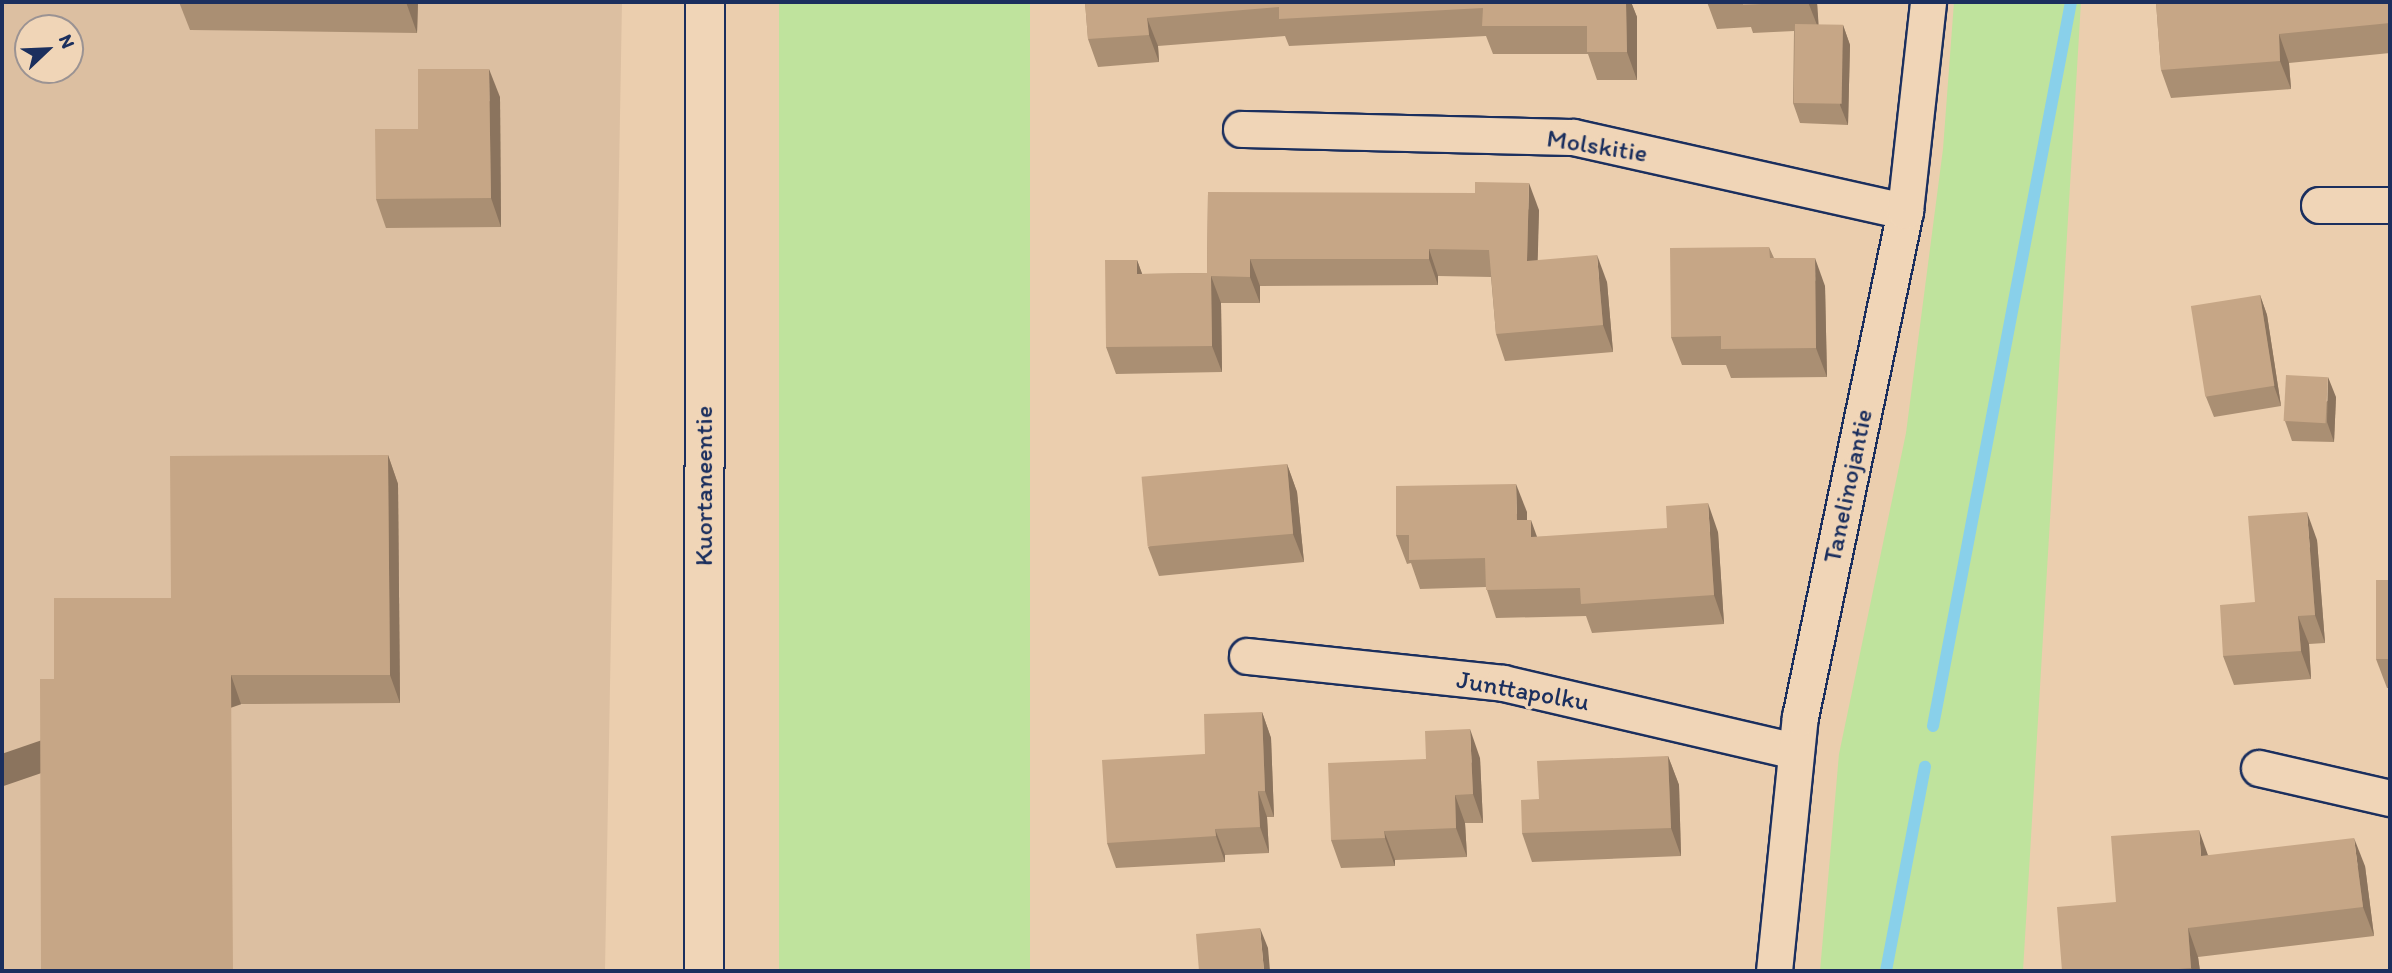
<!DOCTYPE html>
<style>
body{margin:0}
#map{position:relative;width:2392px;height:973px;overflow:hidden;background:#ebceae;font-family:Itim,sans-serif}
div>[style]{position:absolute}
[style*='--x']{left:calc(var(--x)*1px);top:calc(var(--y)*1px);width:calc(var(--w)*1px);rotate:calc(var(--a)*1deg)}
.built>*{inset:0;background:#dcbfa1}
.green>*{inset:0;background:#bfe39d;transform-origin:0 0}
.stream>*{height:12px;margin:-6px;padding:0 6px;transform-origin:6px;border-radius:6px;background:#89d0ea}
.roads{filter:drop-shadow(2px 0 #1b2f5e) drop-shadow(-2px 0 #1b2f5e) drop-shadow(0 2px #1b2f5e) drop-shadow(0 -2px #1b2f5e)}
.street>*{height:35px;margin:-17.5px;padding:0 17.5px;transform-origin:17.5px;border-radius:17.5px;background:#f0d5b7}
.highway>*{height:38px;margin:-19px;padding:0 19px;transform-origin:19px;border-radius:19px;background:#f0d5b7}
.wall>*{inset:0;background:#aa8f73}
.shaded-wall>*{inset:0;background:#8b745e;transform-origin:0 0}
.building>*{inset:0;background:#c6a686;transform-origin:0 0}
span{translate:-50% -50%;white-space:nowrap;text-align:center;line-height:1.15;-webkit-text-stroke:7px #f0d5b7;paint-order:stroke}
.street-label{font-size:26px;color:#1b2f5e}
.frame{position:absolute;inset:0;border:4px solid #1b2f5e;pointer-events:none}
.north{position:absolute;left:14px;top:14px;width:70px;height:70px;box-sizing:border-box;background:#f0d5b7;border:2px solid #9b9393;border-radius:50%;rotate:67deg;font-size:19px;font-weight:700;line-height:28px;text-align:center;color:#1b2f5e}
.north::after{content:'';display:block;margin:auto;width:24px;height:32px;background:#1b2f5e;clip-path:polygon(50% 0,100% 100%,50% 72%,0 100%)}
</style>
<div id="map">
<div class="built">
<i style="clip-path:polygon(evenodd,2px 2px,622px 2px,605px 971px,2px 971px,2px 2px,28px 28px,70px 28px,70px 70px,28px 70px,28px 28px)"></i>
</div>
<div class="green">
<i style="left:779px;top:2px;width:251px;height:969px"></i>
<i style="clip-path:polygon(1954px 2px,2081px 2px,2023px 971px,1820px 971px,1839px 754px,1906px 433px,1943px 149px)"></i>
</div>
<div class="stream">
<i style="--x:1933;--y:726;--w:737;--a:-79.21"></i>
<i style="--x:1886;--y:971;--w:208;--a:-79.2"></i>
</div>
<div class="roads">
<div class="street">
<i style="--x:1241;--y:129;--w:332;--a:1.4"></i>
<i style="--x:1573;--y:137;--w:340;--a:12.6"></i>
<i style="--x:2319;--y:205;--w:71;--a:0"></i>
<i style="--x:1247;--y:656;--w:257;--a:6"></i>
<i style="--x:1503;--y:683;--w:300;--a:13.1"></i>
<i style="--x:2259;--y:768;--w:134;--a:12.9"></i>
<i style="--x:1774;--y:971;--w:255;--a:-84.2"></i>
<i style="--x:1800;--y:717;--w:517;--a:-78.28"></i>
<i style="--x:1905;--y:211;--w:210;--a:-83.7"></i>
</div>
<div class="highway">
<i style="--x:704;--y:971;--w:969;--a:-89.94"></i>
</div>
</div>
<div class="wall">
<i style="clip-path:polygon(179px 2px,418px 2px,417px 33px,190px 30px)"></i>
<i style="clip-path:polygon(1085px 2px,1631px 2px,1637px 17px,1637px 80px,1597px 80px,1588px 54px,1493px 54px,1486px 36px,1289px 46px,1285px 36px,1158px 46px,1159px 62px,1098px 67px,1088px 39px)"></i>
<i style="clip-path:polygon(1707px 2px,1817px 2px,1818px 25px,1843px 25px,1850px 45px,1848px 125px,1800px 123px,1793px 103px,1794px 31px,1753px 33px,1751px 27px,1717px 29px)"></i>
<i style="clip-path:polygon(2156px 2px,2390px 2px,2390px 53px,2289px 63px,2291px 89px,2171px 98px,2161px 70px)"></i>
<i style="clip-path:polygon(500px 97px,501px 227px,386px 228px,376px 199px,418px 129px)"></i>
<i style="clip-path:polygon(1208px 192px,1539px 210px,1537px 260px,1607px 282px,1613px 352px,1505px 361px,1496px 334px,1491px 277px,1438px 276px,1438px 285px,1260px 286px,1260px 303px,1221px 303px,1222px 372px,1116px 374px,1106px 347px,1137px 260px,1142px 274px,1207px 273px)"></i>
<i style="clip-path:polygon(1769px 247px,1774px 258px,1825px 286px,1827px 377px,1731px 378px,1726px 365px,1682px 365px,1671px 337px)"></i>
<i style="clip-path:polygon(2260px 295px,2267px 315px,2281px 406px,2214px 417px,2206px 397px)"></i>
<i style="clip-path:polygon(2336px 397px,2334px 442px,2292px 441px,2285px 421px)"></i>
<i style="clip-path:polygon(388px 455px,398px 484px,400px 703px,241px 704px,54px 679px)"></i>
<i style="clip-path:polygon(1287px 464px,1297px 492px,1304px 562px,1159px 576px,1148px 547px)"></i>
<i style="clip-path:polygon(1527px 512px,1527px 520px,1537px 537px,1718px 532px,1724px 624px,1592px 633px,1586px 616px,1496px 618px,1486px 587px,1420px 589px,1411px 563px,1407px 564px,1396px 535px)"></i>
<i style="clip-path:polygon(2317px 540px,2325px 643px,2309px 644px,2311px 679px,2234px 685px,2223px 656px,2255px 602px)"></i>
<i style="clip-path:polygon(2390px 580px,2390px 688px,2387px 688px,2376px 659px)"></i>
<i style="clip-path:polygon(1262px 712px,1271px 738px,1274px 817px,1267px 817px,1269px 853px,1225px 855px,1225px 862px,1116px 868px,1107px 843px,1205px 754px)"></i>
<i style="clip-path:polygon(1668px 756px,1679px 785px,1681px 856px,1532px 862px,1522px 833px,1539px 799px)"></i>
<i style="clip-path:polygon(1480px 758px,1483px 823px,1465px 823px,1467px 857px,1395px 860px,1395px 866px,1341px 868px,1331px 840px)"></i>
<i style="clip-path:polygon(2208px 855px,2365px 866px,2374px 936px,2198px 957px,2200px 971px,2062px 971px,2116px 902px)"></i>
</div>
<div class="shaded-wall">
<i style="clip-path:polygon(406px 2px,418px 2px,417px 33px)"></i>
<i style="clip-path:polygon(1626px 2px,1631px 2px,1637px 17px,1637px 80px,1627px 52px)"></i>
<i style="clip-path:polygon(1808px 2px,1817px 2px,1819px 30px)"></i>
<i style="clip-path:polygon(1147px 18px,1158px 46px,1159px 62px,1149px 35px)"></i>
<i style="clip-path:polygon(1843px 25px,1850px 45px,1848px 125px,1840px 105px)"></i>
<i style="clip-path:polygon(2279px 34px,2289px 63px,2291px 89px,2280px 61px)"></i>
<i style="clip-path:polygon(489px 69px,500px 97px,501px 227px,491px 198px)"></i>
<i style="clip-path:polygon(1529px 183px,1539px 210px,1537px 288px,1527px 261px)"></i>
<i style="clip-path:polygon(1429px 249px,1438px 276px,1438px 285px,1429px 259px)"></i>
<i style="clip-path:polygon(1597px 255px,1607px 282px,1613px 352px,1603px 325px)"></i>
<i style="clip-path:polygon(1815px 258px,1825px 286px,1827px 377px,1816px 348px)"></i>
<i style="clip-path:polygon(1250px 259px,1260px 286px,1260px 303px,1250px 277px)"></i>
<i style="clip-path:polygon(1137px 260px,1147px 287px,1137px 274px)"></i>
<i style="clip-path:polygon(1211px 276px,1221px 303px,1222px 372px,1212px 346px)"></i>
<i style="clip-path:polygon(2260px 295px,2267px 315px,2281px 406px,2274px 386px)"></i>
<i style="clip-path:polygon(2328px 377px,2336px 397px,2334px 442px,2327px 422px)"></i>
<i style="clip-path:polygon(388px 455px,398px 484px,400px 703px,390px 675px)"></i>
<i style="clip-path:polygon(1287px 464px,1297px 492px,1304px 562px,1293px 534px)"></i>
<i style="clip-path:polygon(1516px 484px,1527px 512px,1527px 548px,1517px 520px)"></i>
<i style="clip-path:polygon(1708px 503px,1718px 532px,1724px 624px,1714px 595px)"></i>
<i style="clip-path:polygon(2307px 512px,2317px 540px,2325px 643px,2315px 615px)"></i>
<i style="clip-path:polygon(1531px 520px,1541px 548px,1531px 537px)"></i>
<i style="clip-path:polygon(2298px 616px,2309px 644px,2311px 679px,2301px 651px)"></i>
<i style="left:231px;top:675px;width:31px;height:296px;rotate:71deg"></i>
<i style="clip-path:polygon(1262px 712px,1271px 738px,1274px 817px,1265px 791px)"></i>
<i style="clip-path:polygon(1470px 729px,1480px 758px,1483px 823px,1473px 794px)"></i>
<i style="clip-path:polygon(1668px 756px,1679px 785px,1681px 856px,1671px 828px)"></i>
<i style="clip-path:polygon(1258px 791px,1267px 817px,1269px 853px,1260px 827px)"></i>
<i style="clip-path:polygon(1455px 795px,1465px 823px,1467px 857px,1456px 828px)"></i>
<i style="clip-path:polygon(1215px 829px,1225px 855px,1225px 862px,1216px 836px)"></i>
<i style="clip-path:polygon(2199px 830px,2209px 858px,2201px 856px)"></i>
<i style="clip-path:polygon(1384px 831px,1395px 860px,1395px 866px,1385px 838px)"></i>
<i style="clip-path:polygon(2354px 838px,2365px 866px,2374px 936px,2363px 907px)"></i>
<i style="clip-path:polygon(1260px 928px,1268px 948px,1270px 971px,1264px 971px)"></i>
<i style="clip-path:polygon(2188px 928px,2198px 957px,2200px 971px,2193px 971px,2191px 968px)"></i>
</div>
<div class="building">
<i style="clip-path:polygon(1085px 2px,1626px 2px,1627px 52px,1587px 52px,1587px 26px,1482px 26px,1483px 8px,1279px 19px,1279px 7px,1147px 18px,1149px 35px,1088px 39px)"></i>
<i style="clip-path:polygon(1743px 2px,1799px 2px,1743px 5px)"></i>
<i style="clip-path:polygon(2156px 2px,2390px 2px,2390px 23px,2279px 34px,2280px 61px,2161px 70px)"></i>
<i style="left:1795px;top:24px;width:48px;height:79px;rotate:1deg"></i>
<i style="clip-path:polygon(418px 69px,489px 69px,491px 198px,376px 199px,375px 129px,418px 129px)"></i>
<i style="clip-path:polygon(1475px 182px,1529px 183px,1527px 261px,1597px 255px,1603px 325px,1496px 334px,1489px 250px,1429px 249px,1429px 259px,1250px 259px,1250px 277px,1211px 276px,1212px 346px,1106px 347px,1105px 260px,1137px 260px,1137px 274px,1207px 273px,1208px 192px,1475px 193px)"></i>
<i style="clip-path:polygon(1769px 247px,1770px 258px,1815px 258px,1816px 348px,1721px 349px,1721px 336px,1671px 337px,1670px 248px)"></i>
<i style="left:2260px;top:295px;width:92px;height:70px;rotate:81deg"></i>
<i style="left:2286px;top:375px;width:42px;height:46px;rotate:3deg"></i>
<i style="clip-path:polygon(388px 455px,390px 675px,231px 675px,233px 971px,41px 971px,40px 679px,54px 679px,54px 598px,171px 598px,170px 456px)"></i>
<i style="left:1287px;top:464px;width:70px;height:146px;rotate:85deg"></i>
<i style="clip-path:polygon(1516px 484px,1517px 520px,1531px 520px,1531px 537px,1667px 528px,1666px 506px,1708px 503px,1714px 595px,1581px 604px,1580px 588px,1486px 590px,1485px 558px,1409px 560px,1409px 535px,1396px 535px,1396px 486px)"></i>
<i style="clip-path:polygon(2307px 512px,2315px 615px,2298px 616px,2301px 651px,2223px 656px,2220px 605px,2255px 602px,2248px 516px)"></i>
<i style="left:2376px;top:580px;width:14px;height:79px"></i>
<i style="clip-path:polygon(1262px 712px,1265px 791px,1258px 791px,1260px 827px,1215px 829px,1216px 836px,1107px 843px,1102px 760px,1205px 754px,1204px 714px)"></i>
<i style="clip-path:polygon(1470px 729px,1473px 794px,1455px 795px,1456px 828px,1384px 831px,1385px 838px,1331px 840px,1328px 763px,1426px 759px,1425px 731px)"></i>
<i style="clip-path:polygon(1668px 756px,1671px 828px,1522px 833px,1521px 800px,1539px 799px,1537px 761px)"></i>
<i style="clip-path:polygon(2199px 830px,2201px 856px,2354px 838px,2363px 907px,2188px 928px,2191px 968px,2166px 970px,2166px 971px,2062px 971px,2057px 907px,2116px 902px,2111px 836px)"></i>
<i style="clip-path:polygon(1260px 928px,1264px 971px,1199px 971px,1196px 934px)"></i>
</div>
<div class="street-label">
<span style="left:1597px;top:146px;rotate:9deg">Molskitie</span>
<span style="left:704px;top:486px;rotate:-90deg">Kuortaneentie</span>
<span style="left:1848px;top:486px;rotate:-78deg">Tanelinojantie</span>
<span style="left:1523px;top:691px;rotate:10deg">Junttapolku</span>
</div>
<div class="frame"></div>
<div class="north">N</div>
</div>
